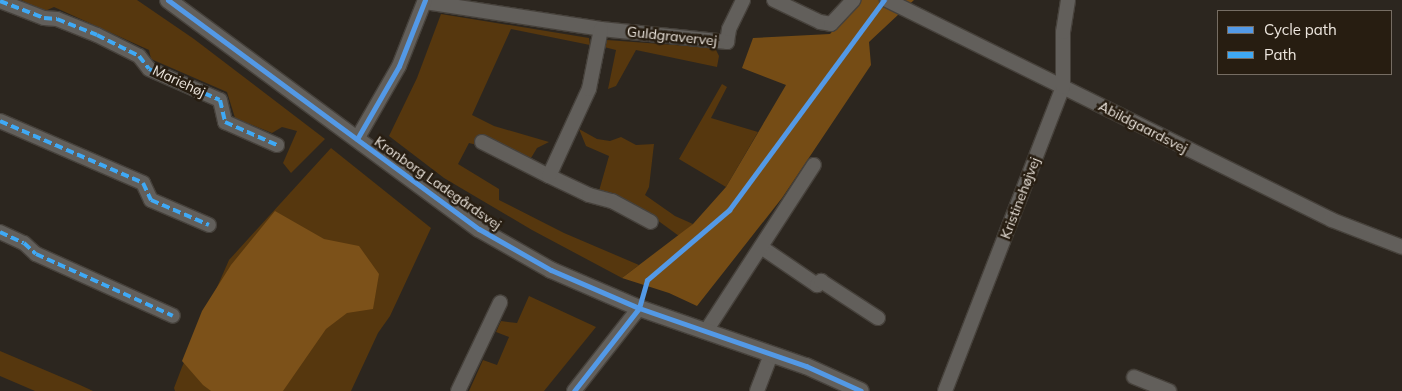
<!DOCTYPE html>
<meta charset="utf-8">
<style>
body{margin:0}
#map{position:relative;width:1402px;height:391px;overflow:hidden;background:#2c261f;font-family:Mulish,sans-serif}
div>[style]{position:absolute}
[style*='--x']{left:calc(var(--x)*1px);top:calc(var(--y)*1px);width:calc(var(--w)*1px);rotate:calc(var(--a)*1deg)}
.green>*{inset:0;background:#56370e}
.forest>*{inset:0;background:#754c15}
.water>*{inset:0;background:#7c5119}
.roads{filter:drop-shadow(1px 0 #46413b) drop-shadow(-1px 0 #46413b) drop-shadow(0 1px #46413b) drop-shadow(0 -1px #46413b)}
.minor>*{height:14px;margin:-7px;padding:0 7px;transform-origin:7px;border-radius:7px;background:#625f5b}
.tertiary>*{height:16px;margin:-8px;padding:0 8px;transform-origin:8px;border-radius:8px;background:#625f5b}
.quiet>*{height:4px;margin-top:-2px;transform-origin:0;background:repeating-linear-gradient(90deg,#3fa9f5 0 8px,transparent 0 12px)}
.cycleway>*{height:5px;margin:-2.5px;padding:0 2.5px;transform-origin:2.5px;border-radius:2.5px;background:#5399e6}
span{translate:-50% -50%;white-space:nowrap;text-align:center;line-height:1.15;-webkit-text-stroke:5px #271d11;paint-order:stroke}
.street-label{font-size:14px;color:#ede6de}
.legend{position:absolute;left:1217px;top:10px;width:175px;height:65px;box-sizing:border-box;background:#271d11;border:1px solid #766d63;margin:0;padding:6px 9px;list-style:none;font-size:15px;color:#ede6de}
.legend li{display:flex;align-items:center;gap:10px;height:25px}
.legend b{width:25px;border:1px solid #766d63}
</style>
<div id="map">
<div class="green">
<i style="clip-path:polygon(21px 0,137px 0,194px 39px,325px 139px,291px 173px,283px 163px,297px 131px,282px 127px,272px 133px,240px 120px,235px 118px,227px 92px,151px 59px,149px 50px,54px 7px,45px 11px)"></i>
<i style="clip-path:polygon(441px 14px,589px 38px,590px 45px,511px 29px,472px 115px,494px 126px,549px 142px,537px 148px,531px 158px,469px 143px,458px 164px,499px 189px,499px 200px,564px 233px,639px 265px,622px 278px,532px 230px,444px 178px,389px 136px,417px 78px)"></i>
<i style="clip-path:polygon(607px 40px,715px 48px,719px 56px,717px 67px,636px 50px,616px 86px,608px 89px,616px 50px,604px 47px)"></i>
<i style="clip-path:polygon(722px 84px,727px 87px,711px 118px,758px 132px,726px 187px,679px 159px)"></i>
<i style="clip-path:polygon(579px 129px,597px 139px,610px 141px,621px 137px,636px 145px,654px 144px,649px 187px,645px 195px,675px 216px,693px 224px,679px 236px,653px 217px,599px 191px,609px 156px,586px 146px)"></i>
<i style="clip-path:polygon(331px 148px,431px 228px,390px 316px,378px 333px,351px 391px,175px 391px,174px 388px,182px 367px,229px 260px)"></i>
<i style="clip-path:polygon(529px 296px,596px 327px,544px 391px,469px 391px,483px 360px,497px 365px,509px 337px,496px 332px,501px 321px,517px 323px)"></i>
<i style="clip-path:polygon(0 351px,80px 385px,93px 391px,35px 391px,0 376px)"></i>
</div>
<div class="forest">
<i style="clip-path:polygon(860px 0,914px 0,869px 42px,871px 65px,782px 198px,697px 306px,669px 293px,622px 278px,693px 224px,726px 187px,786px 85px,742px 68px,753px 38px,830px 34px)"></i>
</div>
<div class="water">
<i style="clip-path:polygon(275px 211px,324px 239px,359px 246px,379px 274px,373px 309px,347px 313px,326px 329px,283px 391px,211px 391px,203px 385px,182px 361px,202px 311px,231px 265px)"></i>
</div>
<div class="roads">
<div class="minor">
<i style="--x:774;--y:0;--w:51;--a:25.6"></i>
<i style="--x:820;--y:22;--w:11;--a:10"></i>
<i style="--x:831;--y:24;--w:33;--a:-47"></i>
<i style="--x:887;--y:0;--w:496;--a:26.3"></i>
<i style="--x:1332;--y:220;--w:75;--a:21.1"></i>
<i style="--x:0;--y:1;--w:47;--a:21.1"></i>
<i style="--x:44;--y:18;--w:13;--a:4"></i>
<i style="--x:57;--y:19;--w:43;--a:21.8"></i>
<i style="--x:97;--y:35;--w:47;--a:26.6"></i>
<i style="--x:139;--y:56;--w:16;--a:52"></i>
<i style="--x:149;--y:69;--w:77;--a:23.6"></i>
<i style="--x:220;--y:100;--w:23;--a:77"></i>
<i style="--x:225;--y:122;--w:57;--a:23.9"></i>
<i style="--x:425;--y:2;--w:178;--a:8.7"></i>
<i style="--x:601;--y:29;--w:127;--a:5.9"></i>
<i style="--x:727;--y:42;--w:13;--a:-81"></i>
<i style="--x:729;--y:29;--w:32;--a:-64"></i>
<i style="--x:0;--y:121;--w:156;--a:23.4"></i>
<i style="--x:143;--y:183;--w:19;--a:65"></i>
<i style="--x:151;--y:200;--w:63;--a:23.3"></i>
<i style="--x:357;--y:139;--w:84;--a:-60.1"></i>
<i style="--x:399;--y:66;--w:71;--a:-68.5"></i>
<i style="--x:482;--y:142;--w:75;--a:26.9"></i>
<i style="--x:549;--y:176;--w:44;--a:25.4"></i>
<i style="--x:589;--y:195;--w:24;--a:15"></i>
<i style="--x:612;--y:201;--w:44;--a:28.3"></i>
<i style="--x:549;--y:176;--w:96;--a:-65.3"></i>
<i style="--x:589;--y:89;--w:61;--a:-78.7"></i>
<i style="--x:0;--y:232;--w:26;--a:25"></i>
<i style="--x:24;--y:243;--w:16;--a:43"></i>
<i style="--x:36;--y:254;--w:150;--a:24.3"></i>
<i style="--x:761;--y:247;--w:68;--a:34.2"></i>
<i style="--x:817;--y:285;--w:6;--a:-45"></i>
<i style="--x:821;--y:281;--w:68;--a:33"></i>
<i style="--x:706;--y:331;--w:198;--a:-57"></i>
<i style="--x:1134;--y:377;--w:38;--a:22"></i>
<i style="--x:458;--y:391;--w:98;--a:-64.5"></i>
<i style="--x:574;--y:391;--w:105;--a:-51.9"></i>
<i style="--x:757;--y:391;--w:40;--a:-69"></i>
<i style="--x:945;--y:391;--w:326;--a:-68.8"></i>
<i style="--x:1063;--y:87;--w:55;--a:-90"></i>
<i style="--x:1063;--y:32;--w:32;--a:-81"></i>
</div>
<div class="tertiary">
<i style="--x:168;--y:0;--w:386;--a:36.4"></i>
<i style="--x:479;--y:229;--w:83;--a:29.7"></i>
<i style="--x:551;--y:270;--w:96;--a:23.4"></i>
<i style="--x:639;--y:308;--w:177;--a:19.2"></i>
<i style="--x:806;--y:366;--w:60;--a:24.4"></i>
</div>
</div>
<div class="quiet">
<i style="--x:0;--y:1;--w:47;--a:21.1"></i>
<i style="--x:44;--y:18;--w:13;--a:4"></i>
<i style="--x:57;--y:19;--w:43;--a:21.8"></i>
<i style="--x:97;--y:35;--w:47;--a:26.6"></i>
<i style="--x:139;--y:56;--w:16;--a:52"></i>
<i style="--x:149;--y:69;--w:77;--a:23.6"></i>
<i style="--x:220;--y:100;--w:23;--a:77"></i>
<i style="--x:225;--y:122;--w:57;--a:23.9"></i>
<i style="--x:0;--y:121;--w:156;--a:23.4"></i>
<i style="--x:143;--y:183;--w:19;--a:65"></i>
<i style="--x:151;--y:200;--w:63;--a:23.3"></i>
<i style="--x:0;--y:232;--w:26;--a:25"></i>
<i style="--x:24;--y:243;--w:16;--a:43"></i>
<i style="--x:36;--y:254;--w:150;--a:24.3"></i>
</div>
<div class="cycleway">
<i style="--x:168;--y:0;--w:386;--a:36.4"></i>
<i style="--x:479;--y:229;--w:83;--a:29.7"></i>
<i style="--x:551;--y:270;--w:96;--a:23.4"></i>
<i style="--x:639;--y:308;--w:177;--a:19.2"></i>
<i style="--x:806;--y:366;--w:60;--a:24.4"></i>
<i style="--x:357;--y:139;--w:84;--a:-60.1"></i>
<i style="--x:399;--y:66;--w:71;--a:-68.5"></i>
<i style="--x:574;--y:391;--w:105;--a:-51.9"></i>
<i style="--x:639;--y:308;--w:29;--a:-74"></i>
<i style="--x:647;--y:280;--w:108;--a:-40.5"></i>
<i style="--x:729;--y:210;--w:261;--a:-53.6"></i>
</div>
<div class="street-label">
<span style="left:672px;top:36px;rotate:6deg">Guldgravervej</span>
<span style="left:179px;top:81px;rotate:25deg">Mariehøj</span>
<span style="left:1143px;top:127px;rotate:27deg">Abildgaardsvej</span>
<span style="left:438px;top:183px;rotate:35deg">Kronborg Ladegårdsvej</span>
<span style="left:1020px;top:198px;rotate:-69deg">Kristinehøjvej</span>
</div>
<ul class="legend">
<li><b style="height:6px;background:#5399e6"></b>Cycle path</li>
<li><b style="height:6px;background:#3fa9f5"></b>Path</li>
</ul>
</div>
